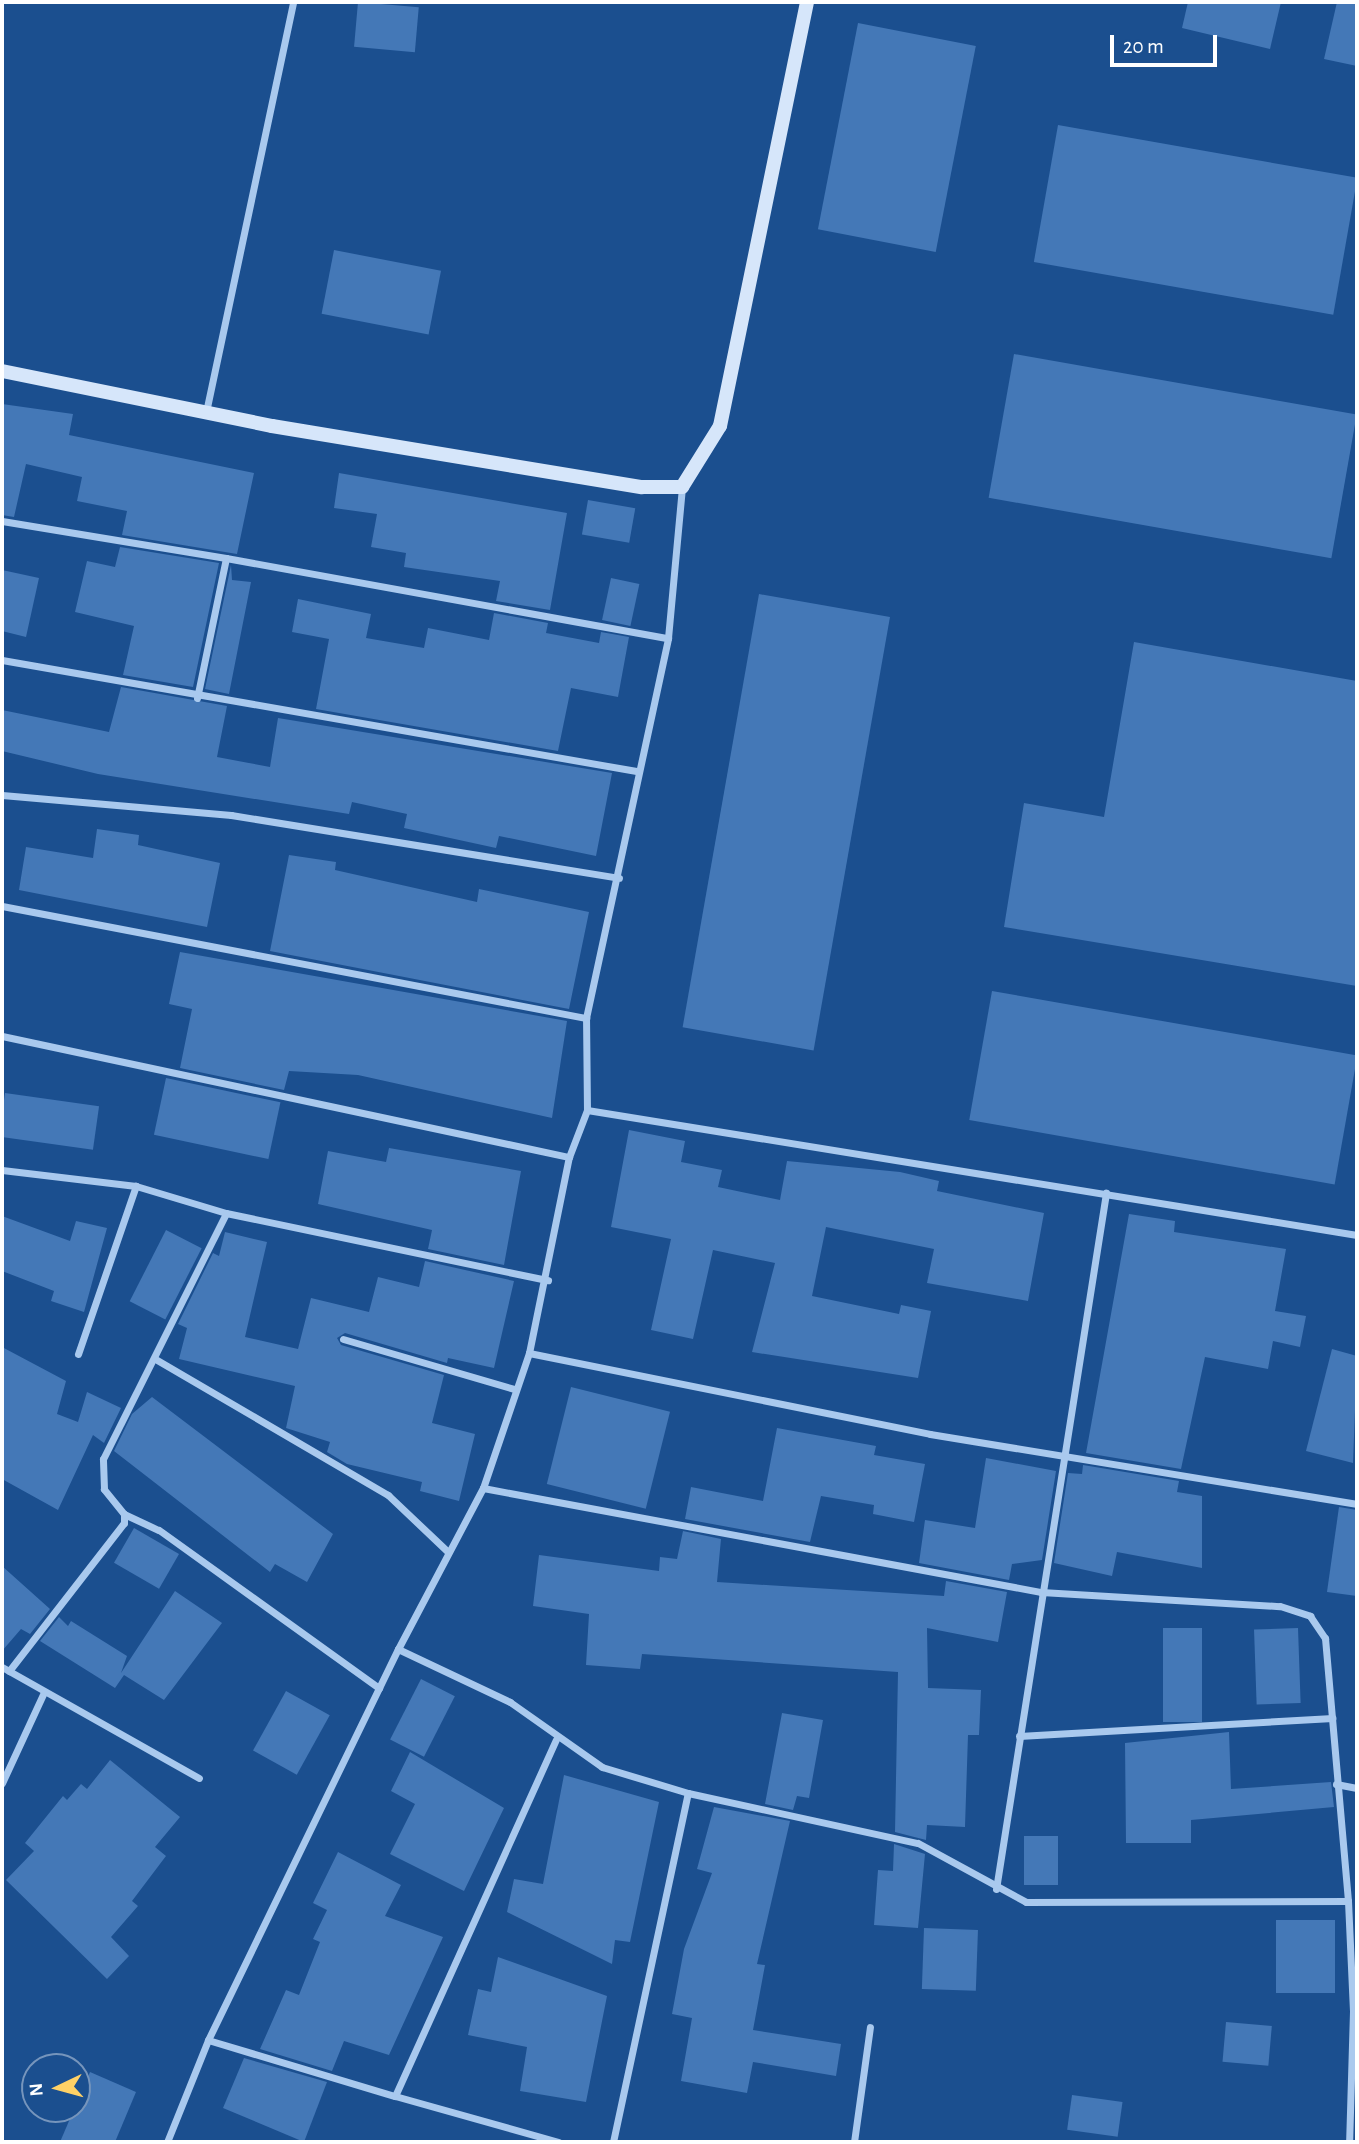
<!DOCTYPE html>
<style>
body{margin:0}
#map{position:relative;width:1359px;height:2144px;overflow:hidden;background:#1b4f8f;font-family:"Alegreya Sans",sans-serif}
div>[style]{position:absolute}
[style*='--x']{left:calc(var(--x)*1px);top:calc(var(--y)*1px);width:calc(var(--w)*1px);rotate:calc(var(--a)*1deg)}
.building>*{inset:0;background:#4478b7;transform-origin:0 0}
.street>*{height:7px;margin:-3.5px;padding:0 3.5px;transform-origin:3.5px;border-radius:3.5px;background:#a9c9ee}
.secondary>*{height:14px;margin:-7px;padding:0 7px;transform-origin:7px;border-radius:7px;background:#d6e6fa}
span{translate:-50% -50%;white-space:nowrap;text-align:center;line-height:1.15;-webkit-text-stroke:5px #1b4f8f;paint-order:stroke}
.frame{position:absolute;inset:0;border:4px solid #fff;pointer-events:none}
.north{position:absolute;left:21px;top:2053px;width:70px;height:70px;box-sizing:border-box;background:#1b4f8f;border:2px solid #7695bc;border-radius:50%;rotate:265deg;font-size:19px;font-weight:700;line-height:28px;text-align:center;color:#fff}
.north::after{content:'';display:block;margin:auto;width:24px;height:32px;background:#ffd166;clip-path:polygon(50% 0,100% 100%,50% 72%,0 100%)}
.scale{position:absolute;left:1110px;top:35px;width:107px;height:32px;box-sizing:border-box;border:4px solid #fff;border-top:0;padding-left:9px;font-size:21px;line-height:24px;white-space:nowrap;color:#fff;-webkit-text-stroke:5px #1b4f8f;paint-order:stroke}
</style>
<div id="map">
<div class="building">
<i style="left:358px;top:2px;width:61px;height:45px;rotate:5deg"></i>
<i style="clip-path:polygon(1188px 2px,1281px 2px,1270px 49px,1182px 28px)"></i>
<i style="clip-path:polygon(1337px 2px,1357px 2px,1357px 66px,1324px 59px)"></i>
<i style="left:858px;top:23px;width:120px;height:210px;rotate:11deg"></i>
<i style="left:1058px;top:125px;width:304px;height:139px;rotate:10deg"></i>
<i style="left:334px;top:250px;width:109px;height:65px;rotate:11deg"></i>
<i style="left:1014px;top:354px;width:348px;height:146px;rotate:10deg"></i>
<i style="clip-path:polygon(2px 404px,73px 414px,69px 435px,254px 473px,237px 554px,122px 535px,127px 511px,77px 501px,82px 477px,26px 464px,14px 517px,2px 515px)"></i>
<i style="clip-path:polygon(339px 473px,567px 513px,550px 610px,496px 601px,500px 581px,404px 567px,406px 553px,371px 547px,377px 514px,334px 508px)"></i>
<i style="left:588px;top:500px;width:48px;height:35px;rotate:10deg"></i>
<i style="clip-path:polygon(120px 547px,219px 563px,193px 687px,123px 675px,134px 626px,75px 612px,87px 561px,115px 567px)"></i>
<i style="clip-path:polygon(231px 565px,232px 580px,251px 582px,229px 694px,205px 689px)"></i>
<i style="clip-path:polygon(2px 570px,39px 578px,26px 637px,2px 631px)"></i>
<i style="left:611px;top:578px;width:29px;height:43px;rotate:12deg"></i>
<i style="left:759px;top:594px;width:133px;height:440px;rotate:10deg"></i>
<i style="clip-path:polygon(298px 599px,371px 614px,366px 638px,424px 648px,428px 628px,489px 640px,494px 613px,548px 623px,546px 633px,599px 643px,601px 632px,629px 637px,618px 697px,571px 688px,558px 751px,316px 709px,329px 639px,292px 632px)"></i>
<i style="clip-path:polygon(1134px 642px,1357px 681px,1357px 986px,1004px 927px,1024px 803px,1104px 817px)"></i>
<i style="clip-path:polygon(121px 687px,227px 706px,217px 757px,270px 767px,278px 718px,612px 773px,596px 856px,499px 836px,496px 848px,404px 828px,407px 814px,352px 802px,349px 814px,98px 774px,2px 751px,2px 710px,109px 732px)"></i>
<i style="clip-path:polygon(97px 829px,139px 835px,138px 845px,220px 863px,207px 927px,19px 890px,26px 847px,93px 858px)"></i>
<i style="clip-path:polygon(289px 855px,336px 862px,335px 870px,477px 902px,479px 889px,589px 912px,569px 1009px,270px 951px)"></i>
<i style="clip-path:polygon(180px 952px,567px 1021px,552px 1118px,358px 1075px,289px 1071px,284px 1090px,180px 1068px,192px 1009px,169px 1004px)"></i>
<i style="left:992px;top:991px;width:371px;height:131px;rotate:10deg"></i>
<i style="left:166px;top:1078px;width:117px;height:58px;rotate:12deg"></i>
<i style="left:5px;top:1093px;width:95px;height:44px;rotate:8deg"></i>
<i style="clip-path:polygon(629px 1130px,685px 1141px,681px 1162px,722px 1170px,718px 1187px,780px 1200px,787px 1161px,900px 1172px,939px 1181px,937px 1191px,1044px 1213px,1028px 1301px,927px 1283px,934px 1249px,826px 1227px,812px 1296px,899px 1314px,901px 1305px,931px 1311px,918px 1378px,752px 1352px,775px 1263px,713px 1250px,693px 1339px,651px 1330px,671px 1239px,611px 1227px)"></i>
<i style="clip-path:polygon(389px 1148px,521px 1171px,504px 1265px,428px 1249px,432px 1230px,318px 1204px,328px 1151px,386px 1162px)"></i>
<i style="clip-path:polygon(1129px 1214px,1175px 1221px,1174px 1232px,1286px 1249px,1275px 1311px,1306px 1316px,1300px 1347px,1273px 1341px,1268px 1369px,1205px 1357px,1181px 1469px,1086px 1453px)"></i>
<i style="clip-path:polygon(2px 1216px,70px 1241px,76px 1221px,107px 1228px,84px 1312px,51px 1301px,54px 1291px,2px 1271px)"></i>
<i style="left:166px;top:1230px;width:40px;height:80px;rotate:27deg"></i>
<i style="clip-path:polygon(225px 1232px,267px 1242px,245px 1337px,298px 1349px,311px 1298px,369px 1312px,378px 1277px,419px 1287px,425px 1261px,514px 1281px,494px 1368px,448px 1358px,447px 1363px,345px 1333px,337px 1338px,341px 1345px,444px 1375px,432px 1423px,475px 1434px,459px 1501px,420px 1491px,422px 1482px,347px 1464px,327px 1452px,330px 1442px,286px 1428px,295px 1386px,179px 1359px,187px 1328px,178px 1324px,213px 1253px,219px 1256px)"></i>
<i style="clip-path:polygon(2px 1347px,66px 1381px,57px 1414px,78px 1422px,87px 1392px,121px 1408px,104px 1443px,93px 1435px,58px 1510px,2px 1479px)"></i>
<i style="clip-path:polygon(1332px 1349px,1357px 1356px,1353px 1463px,1306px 1451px)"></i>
<i style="left:571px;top:1387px;width:102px;height:100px;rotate:14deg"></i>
<i style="clip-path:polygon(152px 1397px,333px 1534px,307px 1582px,275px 1564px,270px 1572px,114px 1451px,132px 1414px)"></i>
<i style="clip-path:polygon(777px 1428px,876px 1446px,874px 1455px,925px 1464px,914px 1522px,873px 1514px,874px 1505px,821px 1496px,810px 1542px,685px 1519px,691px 1487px,763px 1501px)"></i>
<i style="clip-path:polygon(986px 1458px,1056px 1471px,1042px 1560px,1012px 1564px,1009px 1580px,919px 1563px,925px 1520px,975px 1528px)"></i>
<i style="clip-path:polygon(1083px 1465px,1179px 1481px,1177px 1492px,1202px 1496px,1202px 1568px,1117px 1552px,1112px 1576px,1054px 1563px,1068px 1473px,1082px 1474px)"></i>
<i style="clip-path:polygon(1339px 1507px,1357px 1510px,1357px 1596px,1327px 1592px)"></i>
<i style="left:134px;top:1528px;width:52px;height:40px;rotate:30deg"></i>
<i style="clip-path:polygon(683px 1531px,721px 1539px,717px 1582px,944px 1596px,946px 1581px,1007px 1592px,998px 1642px,927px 1628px,928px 1688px,981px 1690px,979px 1735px,968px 1735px,965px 1827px,927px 1825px,926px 1840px,895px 1832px,898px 1672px,642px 1654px,640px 1669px,586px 1665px,589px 1614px,533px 1606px,539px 1555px,659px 1571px,660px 1557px,677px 1559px)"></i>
<i style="clip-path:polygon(2px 1566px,50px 1609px,30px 1634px,21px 1629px,2px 1651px)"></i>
<i style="clip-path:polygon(175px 1591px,222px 1623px,164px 1700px,124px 1675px,115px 1688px,40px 1641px,59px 1617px,68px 1626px,71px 1621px,127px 1656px,121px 1673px)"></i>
<i style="left:1163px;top:1628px;width:39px;height:94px"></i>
<i style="left:1298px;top:1628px;width:75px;height:44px;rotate:88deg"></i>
<i style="left:421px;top:1679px;width:38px;height:68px;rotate:27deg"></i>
<i style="left:286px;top:1691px;width:50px;height:68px;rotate:29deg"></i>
<i style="clip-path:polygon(782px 1713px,823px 1720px,809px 1798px,797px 1796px,793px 1810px,765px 1804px)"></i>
<i style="clip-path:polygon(1229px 1732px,1231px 1789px,1331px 1782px,1334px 1807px,1191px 1820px,1191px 1843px,1126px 1843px,1125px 1743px)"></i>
<i style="clip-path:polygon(410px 1752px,504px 1808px,464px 1891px,390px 1854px,415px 1804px,391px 1791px)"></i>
<i style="clip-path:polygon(110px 1760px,180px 1817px,155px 1847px,166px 1856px,132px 1901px,138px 1906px,111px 1937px,129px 1956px,107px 1979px,6px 1880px,34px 1851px,25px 1843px,63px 1796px,67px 1800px,81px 1784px,87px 1789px)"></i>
<i style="clip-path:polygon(564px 1775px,659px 1802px,630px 1942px,615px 1940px,612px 1964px,507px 1912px,514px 1879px,543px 1884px)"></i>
<i style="clip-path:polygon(714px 1807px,790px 1821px,757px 1964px,765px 1965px,753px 2030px,841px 2044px,836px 2076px,753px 2062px,747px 2093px,681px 2081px,692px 2018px,672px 2014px,684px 1949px,712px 1873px,697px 1869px)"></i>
<i style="left:1024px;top:1836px;width:34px;height:49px"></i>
<i style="clip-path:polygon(894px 1844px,925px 1854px,918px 1928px,874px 1925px,878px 1870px,893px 1871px)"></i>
<i style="clip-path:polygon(338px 1852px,401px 1885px,385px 1916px,443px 1937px,389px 2055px,344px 2041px,332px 2071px,260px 2049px,286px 1990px,299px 1995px,320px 1942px,313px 1939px,327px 1910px,313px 1903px)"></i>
<i style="left:1335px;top:1920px;width:73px;height:59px;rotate:90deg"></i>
<i style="left:924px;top:1928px;width:54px;height:61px;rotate:2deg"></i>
<i style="clip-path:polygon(498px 1957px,607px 1996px,586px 2102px,520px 2091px,527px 2047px,468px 2035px,478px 1989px,491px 1992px)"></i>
<i style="left:1226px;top:2022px;width:46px;height:40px;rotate:5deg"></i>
<i style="clip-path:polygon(244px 2058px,327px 2082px,304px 2142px,223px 2108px)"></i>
<i style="clip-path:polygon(90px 2072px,136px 2092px,115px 2142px,60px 2142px)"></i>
<i style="left:1072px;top:2095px;width:51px;height:35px;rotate:8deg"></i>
</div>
<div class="street">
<i style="--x:206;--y:412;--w:419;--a:-78"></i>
<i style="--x:2;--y:521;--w:227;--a:9.4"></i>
<i style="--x:226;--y:558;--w:143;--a:101.7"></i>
<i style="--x:226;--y:558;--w:449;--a:10.3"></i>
<i style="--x:2;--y:660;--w:644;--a:9.93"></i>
<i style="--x:2;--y:795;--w:230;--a:5"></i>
<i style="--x:231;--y:815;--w:393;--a:9.2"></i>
<i style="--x:2;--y:906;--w:595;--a:10.86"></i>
<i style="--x:2;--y:1036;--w:580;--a:12.05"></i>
<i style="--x:587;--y:1110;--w:780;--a:9.22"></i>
<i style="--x:2;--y:1170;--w:135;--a:6.8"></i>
<i style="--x:136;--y:1186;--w:94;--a:16.7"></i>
<i style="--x:226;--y:1213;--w:329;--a:11.8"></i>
<i style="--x:343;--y:1339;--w:178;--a:16.3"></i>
<i style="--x:529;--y:1353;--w:409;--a:11.4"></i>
<i style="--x:930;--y:1434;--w:433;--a:9.3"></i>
<i style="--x:78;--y:1354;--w:178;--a:-71"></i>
<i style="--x:157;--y:1360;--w:268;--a:30.3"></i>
<i style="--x:388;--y:1495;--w:83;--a:43.5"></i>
<i style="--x:483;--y:1488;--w:568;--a:10.56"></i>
<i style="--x:1041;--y:1592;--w:239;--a:3.4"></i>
<i style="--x:1280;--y:1606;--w:32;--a:18"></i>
<i style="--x:1310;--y:1616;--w:27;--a:56"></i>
<i style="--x:1325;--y:1638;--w:264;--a:85"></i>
<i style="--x:1348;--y:1901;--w:110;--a:87.4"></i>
<i style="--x:1353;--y:2011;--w:131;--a:91.7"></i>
<i style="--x:124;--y:1514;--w:32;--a:-129"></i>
<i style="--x:104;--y:1489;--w:30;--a:-92"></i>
<i style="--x:103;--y:1459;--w:275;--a:-63.4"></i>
<i style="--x:398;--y:1649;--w:124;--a:25.3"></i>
<i style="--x:510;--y:1702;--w:113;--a:35.2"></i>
<i style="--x:602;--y:1767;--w:90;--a:16.8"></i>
<i style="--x:688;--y:1793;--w:235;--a:12.3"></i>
<i style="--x:918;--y:1843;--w:123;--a:28.6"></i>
<i style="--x:1026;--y:1902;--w:322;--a:-0.2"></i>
<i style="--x:2;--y:1667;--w:226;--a:29.4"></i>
<i style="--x:9;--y:1671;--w:187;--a:-52.2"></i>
<i style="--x:124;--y:1523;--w:9;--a:-90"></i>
<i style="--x:124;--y:1514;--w:38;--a:25"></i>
<i style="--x:159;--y:1530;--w:271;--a:35.7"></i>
<i style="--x:1019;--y:1736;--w:314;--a:-3.3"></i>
<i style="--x:2;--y:1783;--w:100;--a:-65.2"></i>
<i style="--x:1336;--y:1784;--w:21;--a:11"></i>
<i style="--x:996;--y:1889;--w:705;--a:-81.02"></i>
<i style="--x:208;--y:2040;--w:195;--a:16.7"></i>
<i style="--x:395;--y:2096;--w:391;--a:-65.7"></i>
<i style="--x:395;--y:2096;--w:170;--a:15.7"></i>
<i style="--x:167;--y:2142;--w:110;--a:-68.1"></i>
<i style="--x:208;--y:2040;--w:435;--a:-64.1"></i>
<i style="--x:398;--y:1649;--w:182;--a:-62.2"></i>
<i style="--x:483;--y:1488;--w:143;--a:-71.2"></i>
<i style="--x:529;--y:1353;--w:200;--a:-78.5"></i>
<i style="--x:569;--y:1157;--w:50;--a:-69"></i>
<i style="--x:587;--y:1110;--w:92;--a:-90.6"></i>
<i style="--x:586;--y:1018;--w:389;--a:-77.8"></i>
<i style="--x:668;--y:638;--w:152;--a:-84.7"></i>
<i style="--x:613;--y:2142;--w:357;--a:-77.9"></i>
<i style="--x:854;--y:2142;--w:116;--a:-82.1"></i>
</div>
<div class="secondary">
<i style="--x:2;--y:371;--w:276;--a:11.5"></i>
<i style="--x:272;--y:426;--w:375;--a:9.4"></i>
<i style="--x:642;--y:487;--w:40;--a:0"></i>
<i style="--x:682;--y:487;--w:72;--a:-58.1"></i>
<i style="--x:720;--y:426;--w:433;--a:-78.4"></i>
</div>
<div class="frame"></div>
<div class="north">N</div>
<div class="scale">20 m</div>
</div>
